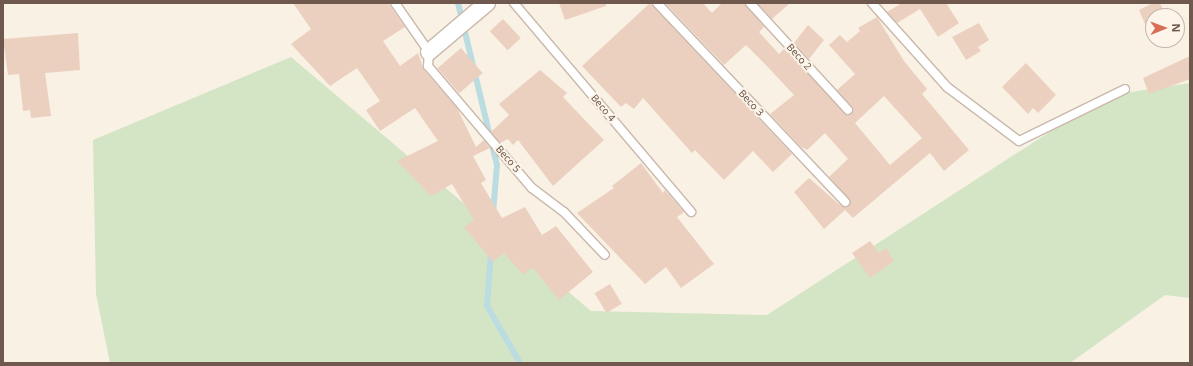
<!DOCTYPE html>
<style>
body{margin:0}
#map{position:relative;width:1193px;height:366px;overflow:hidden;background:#f9f1e4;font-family:"Noto Sans",sans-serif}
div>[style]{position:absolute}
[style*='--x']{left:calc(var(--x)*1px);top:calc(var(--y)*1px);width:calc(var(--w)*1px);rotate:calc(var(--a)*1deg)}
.green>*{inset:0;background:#d3e5c5}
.stream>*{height:6px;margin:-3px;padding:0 3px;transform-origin:3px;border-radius:3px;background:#bbdce1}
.building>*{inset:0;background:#ecd0bf;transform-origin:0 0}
.roads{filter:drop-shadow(1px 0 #c9b8ac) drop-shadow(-1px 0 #c9b8ac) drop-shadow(0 1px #c9b8ac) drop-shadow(0 -1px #c9b8ac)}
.service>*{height:8px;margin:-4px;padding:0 4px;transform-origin:4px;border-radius:4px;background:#fff}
.minor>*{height:16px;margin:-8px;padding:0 8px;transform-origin:8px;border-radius:8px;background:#fff}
span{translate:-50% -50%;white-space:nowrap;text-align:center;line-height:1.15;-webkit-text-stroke:4px #fdf5ea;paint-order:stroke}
.street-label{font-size:10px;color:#6f584d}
.frame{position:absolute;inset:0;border:4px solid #6f584d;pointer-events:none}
.north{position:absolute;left:1145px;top:8px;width:40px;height:40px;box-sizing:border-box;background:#fdf5ea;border:1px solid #c4b6ab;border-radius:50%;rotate:89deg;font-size:11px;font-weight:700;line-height:16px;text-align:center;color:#6f584d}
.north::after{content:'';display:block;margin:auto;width:14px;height:18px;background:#d66f56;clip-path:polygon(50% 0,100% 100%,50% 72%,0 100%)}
</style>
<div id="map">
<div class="green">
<i style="clip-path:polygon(291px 57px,591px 311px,767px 315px,1105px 96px,1190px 83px,1190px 298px,1165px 295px,1070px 363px,110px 363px,96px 294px,93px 140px)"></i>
</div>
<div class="stream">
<i style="--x:458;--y:3;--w:167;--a:76.5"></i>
<i style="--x:497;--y:165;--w:48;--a:94.8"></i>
<i style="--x:491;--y:252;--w:54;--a:94.2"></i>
<i style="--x:487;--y:306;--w:66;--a:59.9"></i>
</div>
<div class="building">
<i style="clip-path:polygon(293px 3px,388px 3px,405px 27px,383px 41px,400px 66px,418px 53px,424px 70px,457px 108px,476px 147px,484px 140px,490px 148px,473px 156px,486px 180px,481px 183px,502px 218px,525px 207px,542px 235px,556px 226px,593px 272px,559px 300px,532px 267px,523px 275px,504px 253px,493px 262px,464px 227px,474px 220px,452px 184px,431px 196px,397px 161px,438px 141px,415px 108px,380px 131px,366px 110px,380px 101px,357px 68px,330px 86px,291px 44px,311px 29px)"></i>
<i style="clip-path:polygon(559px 3px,606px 3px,606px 6px,565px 20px)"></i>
<i style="clip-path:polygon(650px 3px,792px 154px,773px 172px,753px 151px,724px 180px,695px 150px,692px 153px,643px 98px,634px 109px,626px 103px,621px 107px,582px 66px)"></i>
<i style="clip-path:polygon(evenodd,665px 3px,703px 3px,712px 13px,722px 3px,745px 3px,764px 27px,759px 32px,779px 54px,784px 49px,787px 52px,847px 115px,853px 108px,837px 90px,855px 74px,829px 45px,840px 35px,847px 42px,860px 31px,858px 28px,877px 17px,904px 61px,927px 89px,922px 94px,969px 150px,944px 171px,930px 153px,853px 218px,845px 210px,824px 229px,794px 192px,809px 178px,841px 206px,848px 206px,849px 199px,829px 177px,848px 159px,825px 133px,807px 150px,800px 146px,770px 114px,794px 95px,764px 63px,746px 45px,724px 65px,665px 3px,884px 96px,922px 138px,890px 165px,855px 123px,884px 96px)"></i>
<i style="clip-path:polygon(757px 3px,790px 3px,772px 19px)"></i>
<i style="clip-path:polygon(902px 3px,946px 3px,959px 23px,938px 37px,920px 9px,897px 23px,887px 12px)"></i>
<i style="clip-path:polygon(1153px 3px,1160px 3px,1165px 14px,1153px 16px,1153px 20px,1145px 24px,1139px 10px)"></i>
<i style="left:503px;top:19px;width:26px;height:18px;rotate:47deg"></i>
<i style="clip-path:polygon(979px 23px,989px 40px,978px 47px,981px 51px,966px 60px,952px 37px)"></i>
<i style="clip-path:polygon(808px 25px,824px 40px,809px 59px,794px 43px)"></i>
<i style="clip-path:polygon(78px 33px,80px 70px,45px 73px,51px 116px,31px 118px,30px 110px,23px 111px,19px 74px,8px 75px,3px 39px)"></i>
<i style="left:461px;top:48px;width:33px;height:31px;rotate:49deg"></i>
<i style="clip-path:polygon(1190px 56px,1190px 79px,1149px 94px,1143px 78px)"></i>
<i style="clip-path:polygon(1026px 63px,1056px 95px,1038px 113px,1033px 108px,1028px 114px,1002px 87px)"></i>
<i style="clip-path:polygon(540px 70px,567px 93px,563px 97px,604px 140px,553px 186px,518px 140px,513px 145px,508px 139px,500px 143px,491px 132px,509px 115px,499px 104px)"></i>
<i style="clip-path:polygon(641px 163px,663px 193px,665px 190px,684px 212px,677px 217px,714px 264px,681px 288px,666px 267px,645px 284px,577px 213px,614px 188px,612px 186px)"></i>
<i style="clip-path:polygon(870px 241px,879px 253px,886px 248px,894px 261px,870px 278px,852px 253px)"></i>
<i style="left:610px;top:284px;width:23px;height:18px;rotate:59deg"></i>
</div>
<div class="roads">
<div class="service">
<i style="--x:395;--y:3;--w:60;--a:55.2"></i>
<i style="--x:429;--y:52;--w:14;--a:94"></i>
<i style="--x:428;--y:66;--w:160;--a:49.6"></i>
<i style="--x:532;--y:188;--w:40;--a:37"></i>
<i style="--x:564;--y:212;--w:59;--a:46.4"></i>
<i style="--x:514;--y:3;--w:274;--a:49.7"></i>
<i style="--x:657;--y:3;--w:274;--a:46.6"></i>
<i style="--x:750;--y:3;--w:145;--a:47.5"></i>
<i style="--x:872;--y:3;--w:113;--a:48.2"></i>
<i style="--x:947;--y:87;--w:90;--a:36.9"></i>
<i style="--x:1019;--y:141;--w:118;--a:-26.1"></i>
</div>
<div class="minor">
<i style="--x:429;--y:52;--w:76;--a:-40.2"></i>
</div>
</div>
<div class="street-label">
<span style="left:799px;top:57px;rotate:48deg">Beco 2</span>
<span style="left:751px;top:103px;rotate:47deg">Beco 3</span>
<span style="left:603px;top:108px;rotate:50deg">Beco 4</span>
<span style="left:508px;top:159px;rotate:49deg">Beco 5</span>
</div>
<div class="frame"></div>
<div class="north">N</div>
</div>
